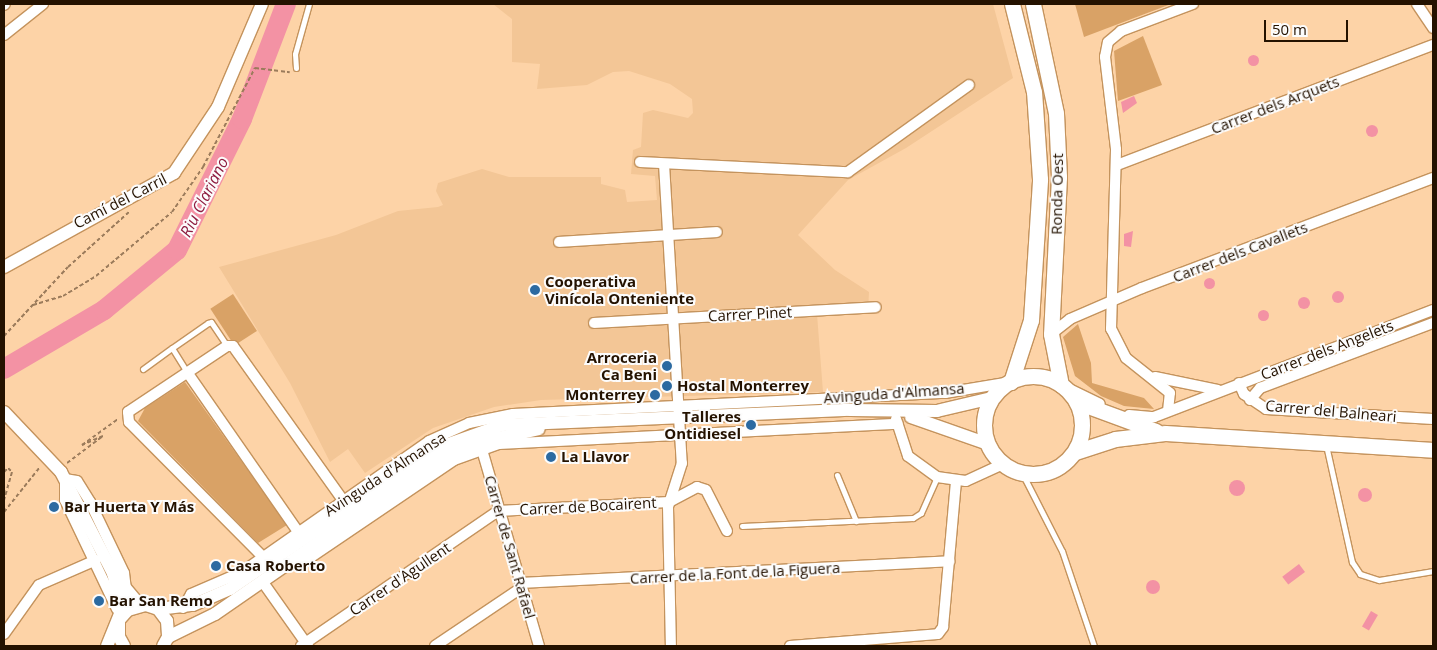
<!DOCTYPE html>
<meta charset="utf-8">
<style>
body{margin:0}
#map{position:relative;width:1437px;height:650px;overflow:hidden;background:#fdd3a7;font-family:"Open Sans",sans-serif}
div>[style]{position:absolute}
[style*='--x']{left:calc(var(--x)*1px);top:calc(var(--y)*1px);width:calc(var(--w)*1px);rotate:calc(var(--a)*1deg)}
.built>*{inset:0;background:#f3c696}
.green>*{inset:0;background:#d9a266;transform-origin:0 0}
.water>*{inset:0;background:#f392a4;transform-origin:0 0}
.round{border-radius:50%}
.river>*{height:20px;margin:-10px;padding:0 10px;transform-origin:10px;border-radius:10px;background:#f392a4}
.path>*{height:2px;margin-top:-1px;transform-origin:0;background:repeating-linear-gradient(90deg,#9b7b5b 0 4px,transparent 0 6.5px)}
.roads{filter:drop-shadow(1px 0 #c4935d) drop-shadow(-1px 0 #c4935d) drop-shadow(0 1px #c4935d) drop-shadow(0 -1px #c4935d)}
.service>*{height:5px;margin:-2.5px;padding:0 2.5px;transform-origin:2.5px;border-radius:2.5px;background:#fff}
.minor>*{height:10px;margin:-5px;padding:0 5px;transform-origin:5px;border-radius:5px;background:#fff}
.tertiary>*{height:12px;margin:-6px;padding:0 6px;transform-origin:6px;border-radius:6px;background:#fff}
.secondary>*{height:15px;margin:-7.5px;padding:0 7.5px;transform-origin:7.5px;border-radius:7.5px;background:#fff}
.secondary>.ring{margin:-7.5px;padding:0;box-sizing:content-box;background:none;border:15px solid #fff;border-radius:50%}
.dots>*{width:14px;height:14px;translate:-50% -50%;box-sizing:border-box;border:2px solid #fcfcfc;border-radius:50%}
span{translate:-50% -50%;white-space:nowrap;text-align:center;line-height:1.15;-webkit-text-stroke:4px #fcfcfc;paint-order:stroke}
.street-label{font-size:15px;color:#241200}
.poi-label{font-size:15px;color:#241200;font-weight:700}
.left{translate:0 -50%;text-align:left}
.right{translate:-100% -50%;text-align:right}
.water-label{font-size:16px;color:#8e1d40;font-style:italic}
.frame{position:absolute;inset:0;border:5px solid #241200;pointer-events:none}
.scale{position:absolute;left:1264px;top:20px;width:84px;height:22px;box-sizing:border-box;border:2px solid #241200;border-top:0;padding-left:6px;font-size:15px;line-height:18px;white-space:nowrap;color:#241200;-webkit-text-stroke:4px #fcfcfc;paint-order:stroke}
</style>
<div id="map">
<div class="built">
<i style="clip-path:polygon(493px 4px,993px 4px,1013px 78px,906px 148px,848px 180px,798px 235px,835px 270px,869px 292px,868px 312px,817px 314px,823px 392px,541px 400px,494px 407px,433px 428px,365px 473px,348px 449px,330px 462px,290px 383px,219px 267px,336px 235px,398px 211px,438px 207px,443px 205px,436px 191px,438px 183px,482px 169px,509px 177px,601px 177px,601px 184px,625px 190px,627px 202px,657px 200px,655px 176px,631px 174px,633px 150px,641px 147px,643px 113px,653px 110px,688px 118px,693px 113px,692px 99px,670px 84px,629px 71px,613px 72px,587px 85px,537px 89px,540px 64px,512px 62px,512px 19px)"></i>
</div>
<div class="green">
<i style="clip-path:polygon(1075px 4px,1171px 4px,1084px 37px)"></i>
<i style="clip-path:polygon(1143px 36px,1162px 85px,1118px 101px,1114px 51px)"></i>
<i style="left:233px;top:294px;width:44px;height:27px;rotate:57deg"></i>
<i style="clip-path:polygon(1078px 324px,1091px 363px,1092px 383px,1144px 398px,1154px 409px,1124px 406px,1101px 396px,1075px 376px,1063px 337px)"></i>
<i style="clip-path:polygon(185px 382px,287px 525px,258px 543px,138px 421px,145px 408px)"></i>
</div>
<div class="water">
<i class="round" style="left:1247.5px;top:54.5px;width:11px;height:11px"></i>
<i style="clip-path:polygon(1134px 96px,1137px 103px,1123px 113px,1121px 102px)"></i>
<i class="round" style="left:1366px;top:125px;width:12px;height:12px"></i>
<i style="clip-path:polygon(1133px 231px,1131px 247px,1124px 246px,1124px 234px)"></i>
<i class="round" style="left:1203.5px;top:277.5px;width:11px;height:11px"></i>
<i class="round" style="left:1332px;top:291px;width:12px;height:12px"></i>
<i class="round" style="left:1298px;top:297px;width:12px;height:12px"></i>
<i class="round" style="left:1257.5px;top:309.5px;width:11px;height:11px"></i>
<i class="round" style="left:1229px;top:480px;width:16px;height:16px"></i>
<i class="round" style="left:1358px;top:488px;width:14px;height:14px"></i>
<i style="left:1299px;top:564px;width:10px;height:21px;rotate:53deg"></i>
<i class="round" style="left:1146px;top:580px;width:14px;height:14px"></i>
<i style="left:1371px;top:611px;width:8px;height:18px;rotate:30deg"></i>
</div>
<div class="river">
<i style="--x:4;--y:369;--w:116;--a:-30.5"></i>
<i style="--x:104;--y:310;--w:94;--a:-39.4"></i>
<i style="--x:177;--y:250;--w:146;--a:-63.6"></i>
<i style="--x:242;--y:119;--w:123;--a:-69.1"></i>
</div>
<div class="path">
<i style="--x:33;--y:305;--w:31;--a:-17"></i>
<i style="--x:63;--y:296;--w:39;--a:-31"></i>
<i style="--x:96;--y:276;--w:99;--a:-40.1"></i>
<i style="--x:172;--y:212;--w:55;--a:-55.4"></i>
<i style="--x:203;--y:167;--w:112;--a:-62.3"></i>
<i style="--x:255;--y:68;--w:35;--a:7"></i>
<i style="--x:4;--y:336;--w:94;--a:-47.2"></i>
<i style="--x:68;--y:267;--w:84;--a:-42.1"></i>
<i style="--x:67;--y:463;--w:45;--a:-36.9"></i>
<i style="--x:103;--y:436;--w:23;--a:157"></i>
<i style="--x:82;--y:445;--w:44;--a:-35.8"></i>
<i style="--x:4;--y:472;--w:6;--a:-45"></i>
<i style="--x:8;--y:468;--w:6;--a:45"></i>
<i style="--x:12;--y:472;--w:29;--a:106"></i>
<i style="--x:4;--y:512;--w:58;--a:-51.3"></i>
</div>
<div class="roads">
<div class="service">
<i style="--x:296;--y:68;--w:14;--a:-94"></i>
<i style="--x:295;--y:54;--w:52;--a:-74.4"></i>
<i style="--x:143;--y:369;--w:36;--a:-36"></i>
<i style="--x:187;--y:372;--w:28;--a:-122"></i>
<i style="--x:172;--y:348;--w:44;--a:-34.8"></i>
<i style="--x:208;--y:323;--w:3;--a:-18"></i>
<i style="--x:211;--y:322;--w:29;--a:56"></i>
<i style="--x:1326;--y:445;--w:120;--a:77.5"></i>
<i style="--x:1352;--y:562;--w:14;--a:56"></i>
<i style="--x:1360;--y:574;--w:20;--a:18"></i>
<i style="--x:1379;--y:580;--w:55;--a:-9.5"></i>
<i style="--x:1022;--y:473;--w:88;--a:62.9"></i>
<i style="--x:1062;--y:551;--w:100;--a:71.4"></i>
<i style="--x:837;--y:475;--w:50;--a:67.6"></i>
<i style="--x:742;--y:526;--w:171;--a:-2.7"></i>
<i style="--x:913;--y:518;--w:9;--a:-32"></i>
<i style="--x:921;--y:513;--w:39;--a:-66"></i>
</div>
<div class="minor">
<i style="--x:1417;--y:4;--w:29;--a:56"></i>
<i style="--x:4;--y:5;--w:1;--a:-45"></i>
<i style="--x:4;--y:35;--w:50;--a:-38.5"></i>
<i style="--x:640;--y:162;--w:208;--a:2.8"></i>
<i style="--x:848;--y:172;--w:149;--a:-35.7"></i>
<i style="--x:664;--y:164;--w:300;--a:86.6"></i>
<i style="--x:682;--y:463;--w:46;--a:107.7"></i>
<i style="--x:668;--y:507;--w:139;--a:88.8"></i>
<i style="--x:1117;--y:165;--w:338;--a:-20.8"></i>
<i style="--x:559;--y:242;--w:158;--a:-3.6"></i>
<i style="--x:594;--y:323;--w:282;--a:-3.2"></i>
<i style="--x:1051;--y:334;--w:24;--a:-38"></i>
<i style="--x:1070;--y:319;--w:78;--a:-23.3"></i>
<i style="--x:1142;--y:288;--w:311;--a:-20.7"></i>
<i style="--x:187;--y:372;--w:195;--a:55.2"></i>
<i style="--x:1155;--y:377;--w:64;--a:11.7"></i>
<i style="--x:1239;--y:383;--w:12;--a:66"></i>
<i style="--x:1244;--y:394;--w:27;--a:34"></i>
<i style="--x:1266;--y:409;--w:167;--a:3.4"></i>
<i style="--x:1061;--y:385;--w:43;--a:26"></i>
<i style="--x:1250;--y:400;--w:16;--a:-50"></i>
<i style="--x:1260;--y:388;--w:185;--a:-20.6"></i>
<i style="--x:1168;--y:411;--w:18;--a:-84"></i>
<i style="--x:1170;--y:393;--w:56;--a:-141.5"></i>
<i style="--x:1126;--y:358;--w:33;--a:-117"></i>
<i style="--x:1111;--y:329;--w:180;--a:-88.4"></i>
<i style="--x:1116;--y:149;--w:93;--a:-96.8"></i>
<i style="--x:1105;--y:57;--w:15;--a:-79"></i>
<i style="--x:1108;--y:42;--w:17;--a:-40"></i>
<i style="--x:1121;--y:31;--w:77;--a:-20.6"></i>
<i style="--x:1129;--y:415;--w:25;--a:5"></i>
<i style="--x:1154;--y:417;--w:299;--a:-21"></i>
<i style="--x:896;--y:419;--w:39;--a:72"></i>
<i style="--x:908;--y:456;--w:36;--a:36"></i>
<i style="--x:937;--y:477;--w:29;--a:8"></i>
<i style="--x:966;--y:481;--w:41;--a:-24.7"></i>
<i style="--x:480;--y:443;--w:211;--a:73.8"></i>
<i style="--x:298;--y:556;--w:10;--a:17"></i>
<i style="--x:308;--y:559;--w:176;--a:-34.1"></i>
<i style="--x:454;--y:460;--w:48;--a:-19.6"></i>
<i style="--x:499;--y:444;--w:399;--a:-2.9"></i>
<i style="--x:267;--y:561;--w:196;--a:-134.8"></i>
<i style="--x:129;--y:422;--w:10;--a:-96"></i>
<i style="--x:128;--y:412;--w:119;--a:-33.7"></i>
<i style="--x:227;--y:346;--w:6;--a:0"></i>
<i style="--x:233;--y:346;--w:196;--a:54.5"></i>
<i style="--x:262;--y:581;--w:80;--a:54.7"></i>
<i style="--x:520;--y:583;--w:430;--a:-2.9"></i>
<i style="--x:183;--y:608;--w:16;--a:-60"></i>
<i style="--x:191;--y:594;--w:56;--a:-23.3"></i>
<i style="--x:242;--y:572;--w:228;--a:-35"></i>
<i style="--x:429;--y:441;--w:44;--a:-24.2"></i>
<i style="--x:469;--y:423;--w:45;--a:-11.6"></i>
<i style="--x:513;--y:414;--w:433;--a:-2.8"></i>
<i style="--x:945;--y:393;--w:67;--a:-9.5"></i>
<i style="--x:117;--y:609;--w:121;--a:-115.5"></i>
<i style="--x:65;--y:500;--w:21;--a:-90"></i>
<i style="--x:65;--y:479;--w:12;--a:9"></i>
<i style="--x:77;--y:481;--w:25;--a:58"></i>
<i style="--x:90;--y:502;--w:79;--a:64.4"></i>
<i style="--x:124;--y:573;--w:17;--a:83"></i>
<i style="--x:4;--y:634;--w:60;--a:-54.5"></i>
<i style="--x:39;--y:585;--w:62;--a:-23.7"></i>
<i style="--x:301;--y:646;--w:239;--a:-34.4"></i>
<i style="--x:498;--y:511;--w:171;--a:-3"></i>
<i style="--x:669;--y:502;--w:32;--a:-28"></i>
<i style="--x:697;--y:487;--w:9;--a:18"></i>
<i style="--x:706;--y:490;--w:46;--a:62.9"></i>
<i style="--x:435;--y:646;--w:104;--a:-34"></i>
<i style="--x:790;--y:646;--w:148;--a:-4.6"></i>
<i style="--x:938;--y:634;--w:9;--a:-54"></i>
<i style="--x:943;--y:627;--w:146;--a:-84.9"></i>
</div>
<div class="tertiary">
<i style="--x:4;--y:267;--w:194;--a:-28.9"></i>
<i style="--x:174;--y:173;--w:79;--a:-56.3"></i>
<i style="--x:218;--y:107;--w:112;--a:-66.9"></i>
<i style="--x:4;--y:412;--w:83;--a:46.5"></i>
<i style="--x:61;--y:472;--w:114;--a:62.8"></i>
<i style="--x:113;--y:573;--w:37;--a:76"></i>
<i style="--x:122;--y:609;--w:40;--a:112"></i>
<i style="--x:911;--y:417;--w:82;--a:19.3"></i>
<i style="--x:117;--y:578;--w:35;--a:50"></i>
<i style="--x:158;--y:609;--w:35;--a:-7"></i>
<i style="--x:193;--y:605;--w:40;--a:-23.4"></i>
<i style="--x:230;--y:589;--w:248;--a:-34.3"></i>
<i style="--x:435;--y:449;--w:71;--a:-19.7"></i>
<i style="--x:502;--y:425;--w:348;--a:-2.5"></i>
<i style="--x:850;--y:410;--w:87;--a:0.7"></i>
<i style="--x:937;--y:411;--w:57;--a:-13.3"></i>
<i style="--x:168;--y:637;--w:52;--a:-26.1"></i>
<i style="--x:215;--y:614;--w:274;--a:-34.7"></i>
<i style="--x:440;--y:458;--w:42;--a:-22.3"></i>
<i style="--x:479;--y:442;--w:61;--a:-12.2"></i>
<i style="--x:124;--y:646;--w:10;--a:-119"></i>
<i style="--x:119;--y:637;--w:17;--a:-90"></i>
<i style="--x:119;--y:620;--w:13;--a:-48"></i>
<i style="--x:128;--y:610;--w:19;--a:-16"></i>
<i style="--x:146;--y:605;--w:13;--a:18"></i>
<i style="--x:158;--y:609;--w:15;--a:53"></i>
<i style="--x:167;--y:621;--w:16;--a:86"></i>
<i style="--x:168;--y:637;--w:10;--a:119"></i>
</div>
<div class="secondary">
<i style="--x:1033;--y:4;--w:111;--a:78.1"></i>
<i style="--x:1056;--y:113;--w:64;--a:87.3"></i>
<i style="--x:1059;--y:177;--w:157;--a:92.9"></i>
<i style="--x:1051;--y:334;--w:52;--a:78.9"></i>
<i class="ring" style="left:984px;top:376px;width:83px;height:83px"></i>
<i style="--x:1011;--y:382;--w:65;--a:-72.1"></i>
<i style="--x:1031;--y:320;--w:141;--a:-86.3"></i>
<i style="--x:1040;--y:179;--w:87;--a:-93.9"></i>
<i style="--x:1034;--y:92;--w:91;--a:-104"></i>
<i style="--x:1077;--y:402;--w:84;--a:20.2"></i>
<i style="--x:1075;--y:452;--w:42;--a:-18"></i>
<i style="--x:1115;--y:439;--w:50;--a:-6.8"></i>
<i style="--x:1165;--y:433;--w:269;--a:3.6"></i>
</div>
</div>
<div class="dots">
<i style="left:535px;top:290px;background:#2c6aa1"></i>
<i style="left:667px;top:366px;background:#2c6aa1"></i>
<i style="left:667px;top:386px;background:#2c6aa1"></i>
<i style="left:655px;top:395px;background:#2c6aa1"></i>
<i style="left:751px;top:425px;background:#2c6aa1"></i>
<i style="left:551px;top:457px;background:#2c6aa1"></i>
<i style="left:54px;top:507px;background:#2c6aa1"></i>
<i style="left:216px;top:566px;background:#2c6aa1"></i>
<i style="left:99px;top:601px;background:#2c6aa1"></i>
</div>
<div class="street-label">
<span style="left:1275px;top:105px;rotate:-21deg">Carrer dels Arquets</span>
<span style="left:1057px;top:194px;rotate:-89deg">Ronda Oest</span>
<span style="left:120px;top:201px;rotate:-27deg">Camí del Carril</span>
<span style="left:1240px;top:252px;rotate:-21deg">Carrer dels Cavallets</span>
<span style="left:750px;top:314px;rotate:-3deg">Carrer Pinet</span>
<span style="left:1327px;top:350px;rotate:-21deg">Carrer dels Angelets</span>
<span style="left:894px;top:393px;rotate:-4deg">Avinguda d'Almansa</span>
<span style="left:1331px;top:411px;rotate:5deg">Carrer del Balneari</span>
<span style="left:385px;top:474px;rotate:-33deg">Avinguda d'Almansa</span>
<span style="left:588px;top:506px;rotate:-3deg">Carrer de Bocairent</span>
<span style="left:510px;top:547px;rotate:74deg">Carrer de Sant Rafael</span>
<span style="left:735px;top:573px;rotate:-3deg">Carrer de la Font de la Figuera</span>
<span style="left:400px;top:579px;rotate:-34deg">Carrer d'Agullent</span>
</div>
<div class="poi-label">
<span class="left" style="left:545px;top:290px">Cooperativa<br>Vinícola Onteniente</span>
<span class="right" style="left:657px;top:366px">Arroceria<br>Ca Beni</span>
<span class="left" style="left:677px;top:386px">Hostal Monterrey</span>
<span class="right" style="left:645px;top:395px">Monterrey</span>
<span class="right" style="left:741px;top:425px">Talleres<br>Ontidiesel</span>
<span class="left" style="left:561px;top:457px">La Llavor</span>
<span class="left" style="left:64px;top:507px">Bar Huerta Y Más</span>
<span class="left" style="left:226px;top:566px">Casa Roberto</span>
<span class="left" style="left:109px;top:601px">Bar San Remo</span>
</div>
<div class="water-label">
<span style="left:204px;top:197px;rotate:-63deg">Riu Clariano</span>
</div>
<div class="frame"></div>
<div class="scale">50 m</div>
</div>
